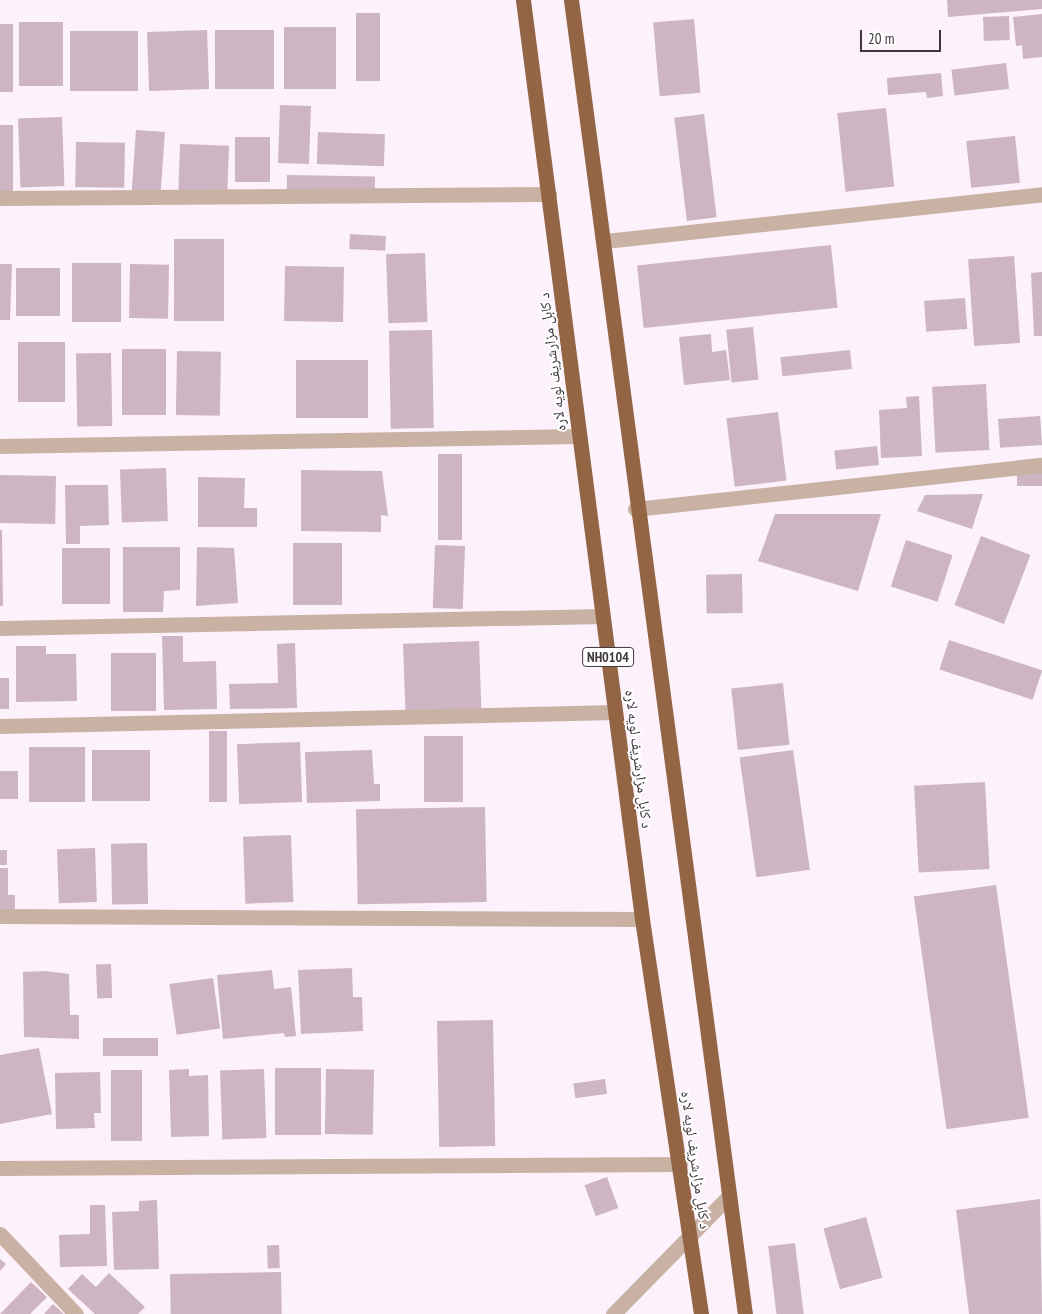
<!DOCTYPE html>
<meta charset="utf-8">
<style>
body{margin:0}
#map{position:relative;width:1042px;height:1314px;overflow:hidden;background:#fdf1fc;font-family:"PT Sans Narrow","Noto Naskh Arabic",sans-serif}
div>[style]{position:absolute}
[style*='--x']{left:calc(var(--x)*1px);top:calc(var(--y)*1px);width:calc(var(--w)*1px);rotate:calc(var(--a)*1deg)}
.building>*{inset:0;background:#cdb5c3;transform-origin:0 0}
.street>*{height:15px;margin:-7.5px;padding:0 7.5px;transform-origin:7.5px;border-radius:7.5px;background:#c9b2a3}
.highway>*{height:15px;margin:-7.5px;padding:0 7.5px;transform-origin:7.5px;border-radius:7.5px;background:#936545}
span{translate:-50% -50%;white-space:nowrap;text-align:center;line-height:1.15;-webkit-text-stroke:4px #fff;paint-order:stroke}
.shield-label span{padding:1px 4px;background:#fff;border:1px solid;border-radius:4px;-webkit-text-stroke-width:0}
.shield-label{font-size:14px;color:#3f373e;font-weight:700}
.street-label{font-size:15px;color:#3f373e}
.scale{position:absolute;left:860px;top:30px;width:81px;height:22px;box-sizing:border-box;border:2px solid #3f373e;border-top:0;padding-left:6px;font-size:15px;line-height:18px;white-space:nowrap;color:#3f373e;-webkit-text-stroke:4px #fff;paint-order:stroke}
</style>
<div id="map">
<div class="building">
<i style="clip-path:polygon(947px 0,1042px 0,1042px 9px,948px 17px)"></i>
<i style="left:356px;top:13px;width:24px;height:68px"></i>
<i style="clip-path:polygon(1042px 14px,1042px 57px,1023px 59px,1022px 45px,1016px 46px,1013px 17px)"></i>
<i style="left:1009px;top:16px;width:24px;height:26px;rotate:88deg"></i>
<i style="left:694px;top:19px;width:74px;height:41px;rotate:85deg"></i>
<i style="left:19px;top:22px;width:44px;height:64px"></i>
<i style="left:0;top:24px;width:13px;height:68px"></i>
<i style="left:284px;top:27px;width:52px;height:62px"></i>
<i style="left:207px;top:30px;width:59px;height:60px;rotate:88deg"></i>
<i style="left:215px;top:30px;width:59px;height:59px"></i>
<i style="left:70px;top:31px;width:68px;height:60px"></i>
<i style="left:1006px;top:63px;width:26px;height:55px;rotate:83deg"></i>
<i style="clip-path:polygon(941px 73px,943px 96px,927px 98px,926px 92px,888px 95px,887px 78px)"></i>
<i style="left:280px;top:105px;width:31px;height:58px;rotate:2deg"></i>
<i style="left:886px;top:108px;width:79px;height:49px;rotate:84deg"></i>
<i style="left:704px;top:114px;width:104px;height:30px;rotate:83deg"></i>
<i style="left:62px;top:117px;width:69px;height:44px;rotate:88deg"></i>
<i style="left:0;top:125px;width:13px;height:67px"></i>
<i style="left:136px;top:130px;width:29px;height:61px;rotate:4deg"></i>
<i style="left:318px;top:132px;width:67px;height:32px;rotate:2deg"></i>
<i style="left:1015px;top:136px;width:47px;height:49px;rotate:84deg"></i>
<i style="left:235px;top:137px;width:35px;height:45px"></i>
<i style="left:76px;top:142px;width:49px;height:45px;rotate:1deg"></i>
<i style="left:180px;top:144px;width:49px;height:49px;rotate:2deg"></i>
<i style="left:287px;top:175px;width:88px;height:16px;rotate:1deg"></i>
<i style="left:350px;top:234px;width:36px;height:15px;rotate:3deg"></i>
<i style="left:174px;top:239px;width:50px;height:82px"></i>
<i style="left:831px;top:245px;width:63px;height:195px;rotate:84deg"></i>
<i style="left:425px;top:253px;width:69px;height:39px;rotate:88deg"></i>
<i style="left:1014px;top:256px;width:87px;height:46px;rotate:86deg"></i>
<i style="left:72px;top:263px;width:49px;height:59px"></i>
<i style="clip-path:polygon(0 264px,12px 264px,10px 320px,0 320px)"></i>
<i style="left:130px;top:264px;width:39px;height:54px;rotate:1deg"></i>
<i style="left:285px;top:266px;width:59px;height:55px;rotate:1deg"></i>
<i style="left:16px;top:268px;width:44px;height:48px"></i>
<i style="clip-path:polygon(1042px 272px,1042px 336px,1034px 336px,1031px 273px)"></i>
<i style="left:965px;top:298px;width:31px;height:41px;rotate:86deg"></i>
<i style="left:753px;top:327px;width:53px;height:27px;rotate:84deg"></i>
<i style="left:432px;top:330px;width:98px;height:43px;rotate:89deg"></i>
<i style="clip-path:polygon(711px 334px,712px 352px,726px 350px,730px 380px,684px 385px,679px 337px)"></i>
<i style="left:18px;top:342px;width:47px;height:60px"></i>
<i style="left:122px;top:349px;width:44px;height:66px"></i>
<i style="left:850px;top:350px;width:19px;height:70px;rotate:84deg"></i>
<i style="left:177px;top:351px;width:44px;height:64px;rotate:1deg"></i>
<i style="left:111px;top:353px;width:73px;height:35px;rotate:89deg"></i>
<i style="left:296px;top:360px;width:72px;height:58px"></i>
<i style="left:986px;top:384px;width:66px;height:54px;rotate:87deg"></i>
<i style="clip-path:polygon(919px 396px,922px 456px,881px 458px,879px 410px,907px 408px,906px 397px)"></i>
<i style="left:778px;top:412px;width:69px;height:52px;rotate:83deg"></i>
<i style="left:1040px;top:416px;width:29px;height:42px;rotate:86deg"></i>
<i style="left:877px;top:446px;width:19px;height:43px;rotate:84deg"></i>
<i style="left:438px;top:454px;width:24px;height:86px"></i>
<i style="left:166px;top:468px;width:53px;height:46px;rotate:88deg"></i>
<i style="clip-path:polygon(301px 470px,382px 471px,388px 516px,381px 515px,381px 532px,301px 531px)"></i>
<i style="left:1042px;top:473px;width:13px;height:25px;rotate:90deg"></i>
<i style="left:0;top:475px;width:56px;height:48px;rotate:1deg"></i>
<i style="clip-path:polygon(198px 477px,245px 478px,244px 508px,257px 508px,257px 527px,198px 527px)"></i>
<i style="clip-path:polygon(65px 485px,108px 485px,109px 525px,80px 526px,80px 544px,66px 544px)"></i>
<i style="clip-path:polygon(983px 494px,972px 529px,917px 511px,925px 495px)"></i>
<i style="clip-path:polygon(775px 514px,881px 514px,858px 591px,758px 561px)"></i>
<i style="clip-path:polygon(0 530px,2px 530px,3px 606px,0 606px)"></i>
<i style="left:981px;top:536px;width:53px;height:74px;rotate:21deg"></i>
<i style="left:906px;top:540px;width:49px;height:49px;rotate:18deg"></i>
<i style="left:293px;top:543px;width:49px;height:62px"></i>
<i style="left:435px;top:545px;width:30px;height:63px;rotate:2deg"></i>
<i style="clip-path:polygon(123px 547px,180px 547px,180px 590px,164px 591px,163px 612px,123px 612px)"></i>
<i style="clip-path:polygon(197px 547px,234px 548px,238px 603px,196px 606px)"></i>
<i style="left:62px;top:548px;width:48px;height:56px"></i>
<i style="left:742px;top:574px;width:39px;height:36px;rotate:89deg"></i>
<i style="clip-path:polygon(162px 636px,183px 636px,183px 662px,216px 661px,217px 709px,164px 710px)"></i>
<i style="left:949px;top:640px;width:98px;height:31px;rotate:18deg"></i>
<i style="left:479px;top:641px;width:71px;height:76px;rotate:88deg"></i>
<i style="clip-path:polygon(295px 643px,297px 708px,230px 709px,229px 684px,278px 683px,277px 644px)"></i>
<i style="clip-path:polygon(16px 646px,46px 646px,46px 654px,76px 654px,77px 701px,16px 702px)"></i>
<i style="left:156px;top:653px;width:58px;height:45px;rotate:90deg"></i>
<i style="left:9px;top:678px;width:31px;height:9px;rotate:90deg"></i>
<i style="left:783px;top:683px;width:62px;height:52px;rotate:84deg"></i>
<i style="left:209px;top:731px;width:18px;height:71px"></i>
<i style="left:424px;top:736px;width:39px;height:66px"></i>
<i style="left:300px;top:742px;width:60px;height:63px;rotate:88deg"></i>
<i style="left:29px;top:747px;width:56px;height:55px"></i>
<i style="left:92px;top:750px;width:58px;height:51px"></i>
<i style="clip-path:polygon(372px 750px,374px 784px,380px 784px,380px 801px,307px 803px,305px 752px)"></i>
<i style="left:793px;top:750px;width:121px;height:54px;rotate:82deg"></i>
<i style="left:0;top:771px;width:18px;height:28px"></i>
<i style="left:985px;top:782px;width:87px;height:71px;rotate:87deg"></i>
<i style="left:485px;top:807px;width:95px;height:129px;rotate:89deg"></i>
<i style="left:291px;top:835px;width:67px;height:48px;rotate:88deg"></i>
<i style="left:147px;top:843px;width:61px;height:36px;rotate:89deg"></i>
<i style="left:95px;top:848px;width:54px;height:38px;rotate:88deg"></i>
<i style="left:7px;top:850px;width:15px;height:7px;rotate:90deg"></i>
<i style="clip-path:polygon(0 868px,8px 868px,8px 895px,15px 895px,15px 910px,0 910px)"></i>
<i style="left:996px;top:885px;width:235px;height:83px;rotate:82deg"></i>
<i style="left:111px;top:964px;width:34px;height:15px;rotate:88deg"></i>
<i style="clip-path:polygon(352px 968px,353px 997px,362px 997px,363px 1031px,301px 1034px,298px 970px)"></i>
<i style="clip-path:polygon(272px 970px,274px 989px,291px 987px,296px 1036px,285px 1037px,284px 1033px,223px 1039px,217px 975px)"></i>
<i style="clip-path:polygon(45px 971px,69px 974px,70px 1015px,79px 1015px,79px 1039px,24px 1037px,23px 972px)"></i>
<i style="left:213px;top:978px;width:51px;height:44px;rotate:82deg"></i>
<i style="left:493px;top:1020px;width:126px;height:56px;rotate:89deg"></i>
<i style="left:103px;top:1038px;width:55px;height:18px"></i>
<i style="clip-path:polygon(39px 1048px,52px 1114px,0 1124px,0 1055px)"></i>
<i style="left:275px;top:1068px;width:46px;height:67px"></i>
<i style="clip-path:polygon(189px 1069px,189px 1076px,208px 1075px,209px 1136px,171px 1137px,169px 1070px)"></i>
<i style="left:264px;top:1069px;width:69px;height:44px;rotate:88deg"></i>
<i style="left:326px;top:1069px;width:48px;height:65px;rotate:1deg"></i>
<i style="left:111px;top:1070px;width:31px;height:71px"></i>
<i style="clip-path:polygon(100px 1072px,101px 1113px,94px 1113px,95px 1128px,56px 1129px,55px 1073px)"></i>
<i style="left:605px;top:1079px;width:15px;height:32px;rotate:82deg"></i>
<i style="left:607px;top:1177px;width:33px;height:24px;rotate:70deg"></i>
<i style="clip-path:polygon(1040px 1199px,1042px 1314px,969px 1314px,956px 1210px)"></i>
<i style="clip-path:polygon(157px 1200px,159px 1269px,114px 1270px,112px 1212px,139px 1211px,139px 1201px)"></i>
<i style="clip-path:polygon(90px 1205px,105px 1205px,107px 1266px,60px 1267px,59px 1235px,90px 1234px)"></i>
<i style="left:866px;top:1217px;width:63px;height:44px;rotate:75deg"></i>
<i style="left:795px;top:1243px;width:72px;height:27px;rotate:83deg"></i>
<i style="left:279px;top:1245px;width:23px;height:12px;rotate:88deg"></i>
<i style="clip-path:polygon(0 1259px,6px 1264px,0 1271px)"></i>
<i style="left:281px;top:1272px;width:42px;height:111px;rotate:89deg"></i>
<i style="clip-path:polygon(109px 1273px,145px 1307px,138px 1314px,95px 1314px,68px 1289px,82px 1274px,96px 1287px)"></i>
<i style="clip-path:polygon(31px 1282px,47px 1297px,30px 1314px,0 1314px)"></i>
<i style="clip-path:polygon(53px 1304px,64px 1314px,44px 1314px)"></i>
</div>
<div class="street">
<i style="--x:0;--y:198;--w:549;--a:-0.42"></i>
<i style="--x:605;--y:241;--w:440;--a:-6.1"></i>
<i style="--x:0;--y:446;--w:579;--a:-0.99"></i>
<i style="--x:635;--y:509;--w:409;--a:-6.2"></i>
<i style="--x:0;--y:628;--w:603;--a:-1.14"></i>
<i style="--x:0;--y:726;--w:615;--a:-1.3"></i>
<i style="--x:0;--y:916;--w:642;--a:0.27"></i>
<i style="--x:0;--y:1168;--w:680;--a:-0.34"></i>
<i style="--x:0;--y:1234;--w:110;--a:46.5"></i>
<i style="--x:613;--y:1314;--w:164;--a:-45.5"></i>
</div>
<div class="highway">
<i style="--x:523;--y:0;--w:927;--a:82.62"></i>
<i style="--x:642;--y:919;--w:399;--a:81.5"></i>
<i style="--x:571;--y:0;--w:1325;--a:82.46"></i>
</div>
<div class="shield-label">
<span style="left:608px;top:657px">NH0104</span>
</div>
<div class="street-label">
<span style="left:552px;top:362px;rotate:-97deg">د کابل مزارشریف لویه لاره</span>
<span style="left:639px;top:759px;rotate:83deg">د کابل مزارشریف لویه لاره</span>
<span style="left:696px;top:1160px;rotate:82deg">د کابل مزارشریف لویه لاره</span>
</div>
<div class="scale">20 m</div>
</div>
